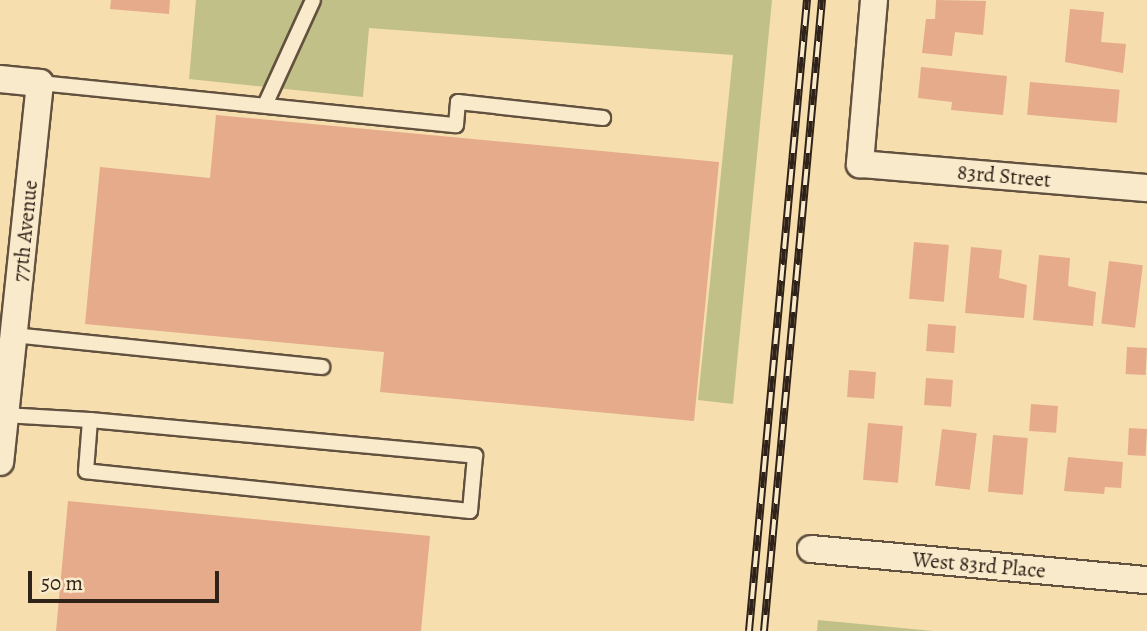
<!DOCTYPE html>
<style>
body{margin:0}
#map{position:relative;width:1147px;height:631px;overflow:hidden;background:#f6deaf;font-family:Alegreya,serif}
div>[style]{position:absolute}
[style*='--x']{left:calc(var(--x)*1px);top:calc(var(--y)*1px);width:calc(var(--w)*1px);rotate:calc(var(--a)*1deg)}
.green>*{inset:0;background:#c0c088}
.building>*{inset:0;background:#e5ab8b;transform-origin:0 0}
.roads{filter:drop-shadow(2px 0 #61513e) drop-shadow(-2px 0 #61513e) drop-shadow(0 2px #61513e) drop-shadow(0 -2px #61513e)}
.lane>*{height:14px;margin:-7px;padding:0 7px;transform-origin:7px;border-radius:7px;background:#f9eacb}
.street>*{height:26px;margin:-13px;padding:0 13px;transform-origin:13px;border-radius:13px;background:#f9eacb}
.rail>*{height:8px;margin-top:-4px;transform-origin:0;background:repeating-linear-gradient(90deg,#f9eacb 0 16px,#2f2219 0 32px);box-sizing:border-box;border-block:2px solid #2f2219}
span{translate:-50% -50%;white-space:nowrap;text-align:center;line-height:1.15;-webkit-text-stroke:6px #f9eacb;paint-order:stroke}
.street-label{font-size:21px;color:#2f2219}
.scale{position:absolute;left:28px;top:571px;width:191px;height:32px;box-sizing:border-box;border:4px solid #2f2219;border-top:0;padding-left:9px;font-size:21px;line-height:24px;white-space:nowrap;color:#2f2219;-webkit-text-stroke:5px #f9eacb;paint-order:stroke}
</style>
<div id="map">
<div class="green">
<i style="clip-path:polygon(196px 0,772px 0,733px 404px,698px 400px,733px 55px,369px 28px,363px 97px,189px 79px)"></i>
<i style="clip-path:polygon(818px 620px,933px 631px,817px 631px)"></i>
</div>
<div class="building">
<i style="clip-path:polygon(111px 0,170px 0,169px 14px,110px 9px)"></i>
<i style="clip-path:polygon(936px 0,986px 1px,983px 35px,955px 32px,952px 56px,922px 53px,926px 19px,935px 19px)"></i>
<i style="clip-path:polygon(1070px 9px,1104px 12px,1101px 42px,1126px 44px,1123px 73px,1065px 62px)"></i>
<i style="clip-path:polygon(921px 67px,1007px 76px,1003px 115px,951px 110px,952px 102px,918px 98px)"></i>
<i style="left:1030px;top:82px;width:90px;height:33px;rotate:5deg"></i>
<i style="clip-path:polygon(216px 115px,719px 162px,694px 421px,380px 392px,384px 352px,85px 324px,100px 167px,210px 178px)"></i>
<i style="left:914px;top:242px;width:35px;height:57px;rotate:5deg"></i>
<i style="clip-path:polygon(971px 247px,1002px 250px,999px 278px,1027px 285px,1024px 318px,965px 313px)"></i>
<i style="clip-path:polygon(1039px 255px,1070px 258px,1068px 286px,1096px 292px,1093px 326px,1033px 320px)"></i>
<i style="left:1109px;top:261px;width:34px;height:63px;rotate:7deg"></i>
<i style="left:928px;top:324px;width:28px;height:27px;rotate:4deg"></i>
<i style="left:1127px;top:347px;width:20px;height:27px;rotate:3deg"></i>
<i style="left:849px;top:370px;width:27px;height:27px;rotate:4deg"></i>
<i style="left:926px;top:378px;width:27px;height:27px;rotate:4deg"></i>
<i style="left:1031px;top:404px;width:27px;height:27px;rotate:4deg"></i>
<i style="left:868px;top:423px;width:35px;height:57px;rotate:5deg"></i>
<i style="left:1129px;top:428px;width:18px;height:27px;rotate:3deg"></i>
<i style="left:942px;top:429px;width:35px;height:57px;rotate:7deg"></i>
<i style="left:993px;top:435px;width:35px;height:57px;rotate:5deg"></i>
<i style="clip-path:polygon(1068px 457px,1123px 462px,1121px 488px,1105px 487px,1104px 494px,1064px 491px)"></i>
<i style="clip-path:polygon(68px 501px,430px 536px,421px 631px,56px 631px)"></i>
</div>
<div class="roads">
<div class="lane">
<i style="--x:40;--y:83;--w:418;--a:5.8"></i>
<i style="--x:456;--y:125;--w:23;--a:-85"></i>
<i style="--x:458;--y:102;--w:146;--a:6.3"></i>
<i style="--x:265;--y:105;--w:115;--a:-65.4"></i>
<i style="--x:13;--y:335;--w:311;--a:5.9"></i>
<i style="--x:4;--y:415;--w:86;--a:3.3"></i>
<i style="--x:90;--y:420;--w:387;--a:5.3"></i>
<i style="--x:475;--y:456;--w:55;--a:95.2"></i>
<i style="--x:470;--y:511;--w:386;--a:-174.1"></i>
<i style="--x:86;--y:471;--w:51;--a:-85.5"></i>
</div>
<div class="street">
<i style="--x:874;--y:0;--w:165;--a:94.9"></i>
<i style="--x:860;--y:164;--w:288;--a:4.8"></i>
<i style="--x:0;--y:79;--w:40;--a:5.7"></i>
<i style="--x:40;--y:83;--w:381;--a:96"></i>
<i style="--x:811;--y:549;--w:337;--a:5.3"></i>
</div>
</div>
<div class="rail">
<i style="--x:749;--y:631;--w:634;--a:-84.75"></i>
<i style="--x:764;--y:631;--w:634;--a:-84.75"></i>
</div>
<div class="street-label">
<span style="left:1004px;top:176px;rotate:5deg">83rd Street</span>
<span style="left:25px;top:231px;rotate:-84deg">77th Avenue</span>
<span style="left:979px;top:565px;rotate:5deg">West 83rd Place</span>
</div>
<div class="scale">50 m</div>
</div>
